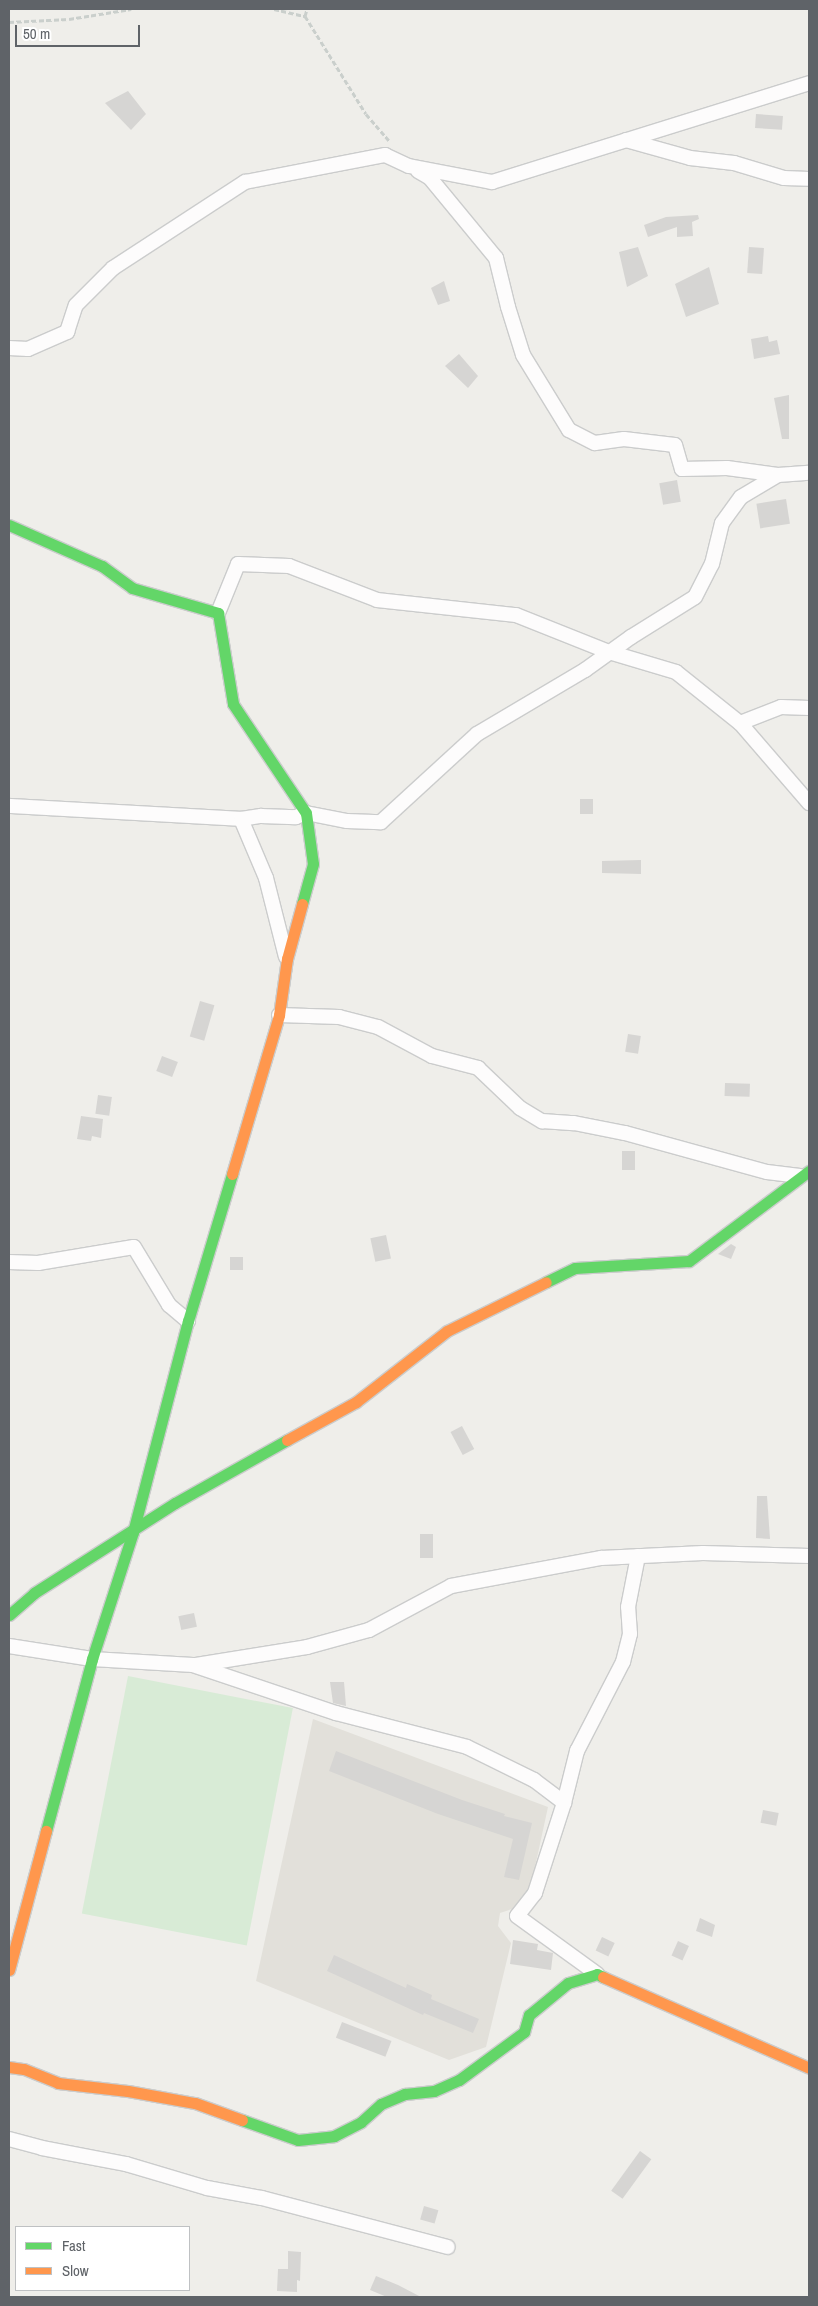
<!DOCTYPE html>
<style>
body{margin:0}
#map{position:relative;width:818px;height:2306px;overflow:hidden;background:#efeeea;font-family:"Archivo Narrow",sans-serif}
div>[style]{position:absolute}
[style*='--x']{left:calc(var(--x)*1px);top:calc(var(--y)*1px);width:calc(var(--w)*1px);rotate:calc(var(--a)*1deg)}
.education>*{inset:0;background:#e2e0da}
.green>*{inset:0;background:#d8ebd6;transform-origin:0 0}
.building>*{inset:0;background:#d6d5d3;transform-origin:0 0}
.path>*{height:3px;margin-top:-1.5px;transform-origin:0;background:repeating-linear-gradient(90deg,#cacfcc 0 5px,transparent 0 7.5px)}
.roads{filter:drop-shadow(1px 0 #cbcccc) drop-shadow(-1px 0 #cbcccc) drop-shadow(0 1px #cbcccc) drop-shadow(0 -1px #cbcccc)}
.street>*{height:14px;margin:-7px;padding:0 7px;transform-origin:7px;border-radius:7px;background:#fdfcfc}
.fast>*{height:11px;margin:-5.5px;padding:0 5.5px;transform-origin:5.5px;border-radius:5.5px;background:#63d668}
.slow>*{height:11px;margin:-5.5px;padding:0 5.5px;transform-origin:5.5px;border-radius:5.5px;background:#ff974d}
span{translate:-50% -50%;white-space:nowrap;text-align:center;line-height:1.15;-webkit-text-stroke:4px #fff;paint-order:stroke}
.frame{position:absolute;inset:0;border:10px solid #5f6368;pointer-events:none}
.legend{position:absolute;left:15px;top:2226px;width:175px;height:65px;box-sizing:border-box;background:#fff;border:1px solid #bfc1c3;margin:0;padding:6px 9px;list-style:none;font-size:15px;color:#5f6368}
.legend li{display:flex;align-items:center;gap:10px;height:25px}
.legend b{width:25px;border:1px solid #bfc1c3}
.scale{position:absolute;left:15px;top:25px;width:125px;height:22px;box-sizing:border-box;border:2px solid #5f6368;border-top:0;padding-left:6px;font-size:15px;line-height:18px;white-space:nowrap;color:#5f6368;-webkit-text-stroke:4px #fff;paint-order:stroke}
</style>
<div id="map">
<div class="education">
<i style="clip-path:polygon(313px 1719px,548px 1807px,530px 1890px,521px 1906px,500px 1913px,498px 1926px,511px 1943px,486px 2047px,449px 2060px,256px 1981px)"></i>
</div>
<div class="green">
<i style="left:128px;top:1676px;width:168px;height:242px;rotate:11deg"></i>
</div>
<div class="building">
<i style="clip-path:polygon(128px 91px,146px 114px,131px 130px,105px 103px)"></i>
<i style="left:756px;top:114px;width:27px;height:14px;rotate:4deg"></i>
<i style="clip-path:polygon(698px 215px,699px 219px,692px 222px,693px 236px,677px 237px,677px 227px,648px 237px,644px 225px,666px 217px)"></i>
<i style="clip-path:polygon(638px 247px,648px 276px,627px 287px,619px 252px)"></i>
<i style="left:749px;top:247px;width:15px;height:26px;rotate:4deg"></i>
<i style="clip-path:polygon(709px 267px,719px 304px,686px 317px,675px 284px)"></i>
<i style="clip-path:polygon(444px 281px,450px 301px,438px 305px,431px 288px)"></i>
<i style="clip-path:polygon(768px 336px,769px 342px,777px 340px,780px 354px,754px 359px,751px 339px)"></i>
<i style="clip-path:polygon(459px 354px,478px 376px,468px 388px,445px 366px)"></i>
<i style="clip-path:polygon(789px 395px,789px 439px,782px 439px,774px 398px)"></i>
<i style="left:677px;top:480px;width:22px;height:18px;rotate:80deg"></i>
<i style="left:786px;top:499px;width:25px;height:30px;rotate:81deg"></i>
<i style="left:580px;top:799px;width:13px;height:15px"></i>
<i style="clip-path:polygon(641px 860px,641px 874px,602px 873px,602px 861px)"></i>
<i style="left:200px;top:1001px;width:15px;height:37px;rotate:16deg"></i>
<i style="left:628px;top:1034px;width:13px;height:18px;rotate:9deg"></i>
<i style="left:162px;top:1056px;width:17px;height:16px;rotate:21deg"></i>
<i style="left:725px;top:1083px;width:25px;height:13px;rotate:2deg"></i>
<i style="left:98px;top:1095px;width:14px;height:19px;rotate:8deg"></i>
<i style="clip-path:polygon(81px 1116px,103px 1119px,101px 1138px,92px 1136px,91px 1141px,77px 1139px)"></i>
<i style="left:622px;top:1151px;width:13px;height:19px"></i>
<i style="left:386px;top:1235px;width:24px;height:16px;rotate:78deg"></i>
<i style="clip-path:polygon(731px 1244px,736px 1247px,731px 1259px,718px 1254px)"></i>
<i style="left:230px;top:1257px;width:13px;height:13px"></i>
<i style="left:462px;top:1426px;width:26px;height:13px;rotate:62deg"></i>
<i style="clip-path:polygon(757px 1496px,767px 1496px,770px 1539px,756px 1538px)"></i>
<i style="left:420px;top:1534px;width:13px;height:24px"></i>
<i style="left:194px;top:1613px;width:14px;height:16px;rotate:78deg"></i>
<i style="clip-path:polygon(330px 1682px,344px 1682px,346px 1706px,333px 1703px)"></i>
<i style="clip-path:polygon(336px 1751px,462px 1800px,505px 1814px,504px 1816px,532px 1823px,519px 1880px,504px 1877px,513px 1839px,438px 1814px,329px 1771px)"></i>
<i style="left:763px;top:1810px;width:16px;height:13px;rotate:11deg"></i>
<i style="clip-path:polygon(700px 1918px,715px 1925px,712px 1937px,696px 1931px)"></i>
<i style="left:602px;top:1937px;width:14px;height:15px;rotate:25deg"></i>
<i style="clip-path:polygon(513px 1940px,538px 1944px,537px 1950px,553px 1953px,551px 1970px,510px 1964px)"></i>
<i style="left:678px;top:1941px;width:12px;height:16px;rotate:24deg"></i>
<i style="clip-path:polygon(334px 1955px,406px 1988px,407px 1984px,432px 1995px,431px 1999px,479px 2019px,473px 2033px,424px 2013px,423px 2015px,327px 1971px)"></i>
<i style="left:342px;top:2022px;width:53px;height:17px;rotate:21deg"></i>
<i style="left:640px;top:2151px;width:14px;height:49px;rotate:36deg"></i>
<i style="left:424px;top:2206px;width:15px;height:14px;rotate:16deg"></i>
<i style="clip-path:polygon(288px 2251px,301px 2252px,300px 2281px,297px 2280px,297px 2292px,277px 2291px,278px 2269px,288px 2269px)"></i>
<i style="clip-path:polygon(376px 2276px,398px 2285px,421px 2297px,387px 2297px,370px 2290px)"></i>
</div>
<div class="path">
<i style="--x:274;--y:9;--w:32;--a:13"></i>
<i style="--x:305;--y:16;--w:115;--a:58.1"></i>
<i style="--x:366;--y:114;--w:35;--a:49"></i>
<i style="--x:305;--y:16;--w:7;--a:-74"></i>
<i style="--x:9;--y:22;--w:60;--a:-2.9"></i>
<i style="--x:69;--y:19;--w:63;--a:-9.2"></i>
</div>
<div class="roads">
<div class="street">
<i style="--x:626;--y:140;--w:66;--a:15.7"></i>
<i style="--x:690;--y:158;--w:44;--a:6.5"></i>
<i style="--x:734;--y:163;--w:52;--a:16.7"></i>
<i style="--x:784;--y:178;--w:25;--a:2"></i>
<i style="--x:418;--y:171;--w:14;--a:30"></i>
<i style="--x:430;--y:178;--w:104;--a:50.5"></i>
<i style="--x:496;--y:258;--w:50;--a:76.2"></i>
<i style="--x:508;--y:307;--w:50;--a:72.6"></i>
<i style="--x:523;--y:355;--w:88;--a:58.5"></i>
<i style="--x:569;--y:430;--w:29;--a:27"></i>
<i style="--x:595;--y:443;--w:29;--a:-8"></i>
<i style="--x:624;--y:439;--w:51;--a:6.7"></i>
<i style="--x:675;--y:445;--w:25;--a:74"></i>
<i style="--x:682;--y:469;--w:45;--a:-1.3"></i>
<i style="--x:727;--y:468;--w:51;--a:7.8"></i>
<i style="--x:9;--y:348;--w:19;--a:3"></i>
<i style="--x:28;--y:349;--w:43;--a:-23.6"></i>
<i style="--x:67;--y:332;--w:28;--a:-72"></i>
<i style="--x:76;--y:305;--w:52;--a:-45"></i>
<i style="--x:113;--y:268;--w:158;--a:-33.1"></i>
<i style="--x:245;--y:182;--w:143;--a:-10.9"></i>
<i style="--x:385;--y:155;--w:26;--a:25"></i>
<i style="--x:409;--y:166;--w:85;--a:10.9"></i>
<i style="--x:492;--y:182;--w:332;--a:-17.3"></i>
<i style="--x:218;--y:613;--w:53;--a:-67.8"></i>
<i style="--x:238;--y:564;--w:51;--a:2.2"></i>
<i style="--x:289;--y:566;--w:94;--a:21.1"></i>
<i style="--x:377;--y:600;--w:140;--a:6.2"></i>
<i style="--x:516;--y:615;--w:100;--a:21.7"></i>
<i style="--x:609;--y:652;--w:70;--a:16.6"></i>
<i style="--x:676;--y:672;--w:82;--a:38.6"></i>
<i style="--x:740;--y:723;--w:44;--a:-21.3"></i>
<i style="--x:781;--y:707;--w:28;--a:2"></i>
<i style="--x:740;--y:723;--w:106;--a:49.2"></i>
<i style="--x:9;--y:806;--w:232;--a:3.2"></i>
<i style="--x:241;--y:819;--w:64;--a:67"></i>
<i style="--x:266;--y:878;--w:81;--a:75.8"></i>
<i style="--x:241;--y:819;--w:20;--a:-9"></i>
<i style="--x:261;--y:816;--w:35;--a:2"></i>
<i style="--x:296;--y:817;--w:11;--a:-22"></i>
<i style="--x:306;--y:813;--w:42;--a:11"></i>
<i style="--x:347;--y:821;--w:34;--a:2"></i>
<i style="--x:381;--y:822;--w:130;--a:-42.5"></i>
<i style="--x:477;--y:734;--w:126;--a:-30.7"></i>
<i style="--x:585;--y:670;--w:57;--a:-35.7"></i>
<i style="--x:631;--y:637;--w:75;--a:-32"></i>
<i style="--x:695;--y:597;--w:37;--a:-63"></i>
<i style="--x:712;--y:564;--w:42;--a:-76.3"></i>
<i style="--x:722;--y:523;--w:32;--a:-54"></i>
<i style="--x:741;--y:497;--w:43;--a:-30.7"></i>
<i style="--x:778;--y:475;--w:31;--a:-4"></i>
<i style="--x:279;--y:1015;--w:60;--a:1.9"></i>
<i style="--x:339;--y:1017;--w:40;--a:14.4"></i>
<i style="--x:378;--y:1027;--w:61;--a:28.2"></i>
<i style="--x:432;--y:1056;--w:48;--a:14.6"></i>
<i style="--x:478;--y:1068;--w:58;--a:43.6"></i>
<i style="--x:520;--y:1108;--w:26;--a:31"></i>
<i style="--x:542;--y:1121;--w:32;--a:4"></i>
<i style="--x:574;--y:1123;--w:52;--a:11.1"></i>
<i style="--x:625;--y:1133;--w:147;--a:15.4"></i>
<i style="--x:767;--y:1172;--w:33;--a:7"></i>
<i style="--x:9;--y:1262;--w:29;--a:2"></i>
<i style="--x:38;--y:1263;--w:97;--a:-9.5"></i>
<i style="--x:134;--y:1247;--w:68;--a:58.9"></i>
<i style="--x:169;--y:1305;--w:25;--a:40"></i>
<i style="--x:9;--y:1646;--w:84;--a:8.9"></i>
<i style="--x:92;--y:1659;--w:101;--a:3.4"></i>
<i style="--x:193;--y:1665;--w:151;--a:18.6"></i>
<i style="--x:336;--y:1713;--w:135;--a:14.5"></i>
<i style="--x:467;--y:1747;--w:75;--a:26.2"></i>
<i style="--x:534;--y:1780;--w:38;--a:37"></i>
<i style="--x:564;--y:1803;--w:95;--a:107.9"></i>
<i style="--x:535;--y:1893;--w:29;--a:128"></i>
<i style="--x:517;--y:1916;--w:99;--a:35.9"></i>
<i style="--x:196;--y:1665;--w:112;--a:-9.2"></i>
<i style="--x:307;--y:1647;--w:64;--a:-15.3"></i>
<i style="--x:369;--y:1630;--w:93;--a:-28.2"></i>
<i style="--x:451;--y:1586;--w:153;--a:-10.6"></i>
<i style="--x:601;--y:1558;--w:102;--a:-2.8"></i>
<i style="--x:703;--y:1553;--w:106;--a:1.6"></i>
<i style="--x:564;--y:1803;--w:54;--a:-76"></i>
<i style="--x:577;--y:1751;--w:100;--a:-62.7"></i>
<i style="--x:623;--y:1662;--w:29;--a:-76"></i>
<i style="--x:630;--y:1634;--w:27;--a:-94"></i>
<i style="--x:628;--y:1607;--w:52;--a:-78.9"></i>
<i style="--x:9;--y:2139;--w:34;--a:15"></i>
<i style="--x:42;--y:2148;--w:86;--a:10.8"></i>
<i style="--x:126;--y:2164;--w:84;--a:16.5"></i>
<i style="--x:207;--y:2188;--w:56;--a:10.3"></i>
<i style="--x:262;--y:2198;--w:192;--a:14.8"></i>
</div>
<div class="fast">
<i style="--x:9;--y:525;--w:102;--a:23.8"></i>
<i style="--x:102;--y:566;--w:37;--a:36"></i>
<i style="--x:132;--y:588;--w:90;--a:16.2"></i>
<i style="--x:218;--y:613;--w:92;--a:80.6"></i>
<i style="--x:233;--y:704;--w:131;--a:56.2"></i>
<i style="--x:306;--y:813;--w:51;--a:82.2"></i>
<i style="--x:313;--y:864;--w:41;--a:105.4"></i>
<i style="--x:546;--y:1282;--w:32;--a:-26"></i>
<i style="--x:575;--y:1268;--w:114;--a:-3.5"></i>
<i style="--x:689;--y:1261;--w:150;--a:-36.9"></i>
<i style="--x:9;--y:1615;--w:33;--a:-41"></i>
<i style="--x:34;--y:1593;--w:167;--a:-32.6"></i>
<i style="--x:175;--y:1503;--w:129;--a:-29.4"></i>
<i style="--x:46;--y:1831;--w:178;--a:-75"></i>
<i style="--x:92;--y:1659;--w:133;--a:-72.1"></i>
<i style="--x:133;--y:1532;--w:218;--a:-75.4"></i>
<i style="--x:188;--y:1321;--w:153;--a:-73.3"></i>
<i style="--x:242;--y:2120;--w:59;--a:19.7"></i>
<i style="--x:298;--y:2140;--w:36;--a:-6"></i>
<i style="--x:334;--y:2136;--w:30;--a:-27"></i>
<i style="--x:361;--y:2122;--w:27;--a:-42"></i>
<i style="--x:381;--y:2104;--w:26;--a:-23"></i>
<i style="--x:405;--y:2094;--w:29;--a:-6"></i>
<i style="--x:434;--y:2091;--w:27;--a:-24"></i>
<i style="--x:459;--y:2080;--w:81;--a:-36.4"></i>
<i style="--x:524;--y:2032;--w:18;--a:-74"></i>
<i style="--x:529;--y:2015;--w:50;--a:-39.4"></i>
<i style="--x:568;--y:1983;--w:30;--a:-17"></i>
<i style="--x:597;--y:1974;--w:7;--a:27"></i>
</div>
<div class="slow">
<i style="--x:232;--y:1174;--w:166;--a:-73.5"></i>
<i style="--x:279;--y:1015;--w:57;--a:-81.9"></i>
<i style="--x:287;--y:959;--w:57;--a:-74.7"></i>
<i style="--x:287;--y:1440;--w:79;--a:-28.8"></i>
<i style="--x:356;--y:1402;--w:115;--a:-38"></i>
<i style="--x:447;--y:1331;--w:110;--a:-26.3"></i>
<i style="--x:9;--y:1970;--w:144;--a:-75.1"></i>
<i style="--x:603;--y:1977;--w:225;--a:23.8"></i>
<i style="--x:9;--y:2067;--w:15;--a:8"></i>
<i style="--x:24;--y:2069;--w:37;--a:22"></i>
<i style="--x:58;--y:2083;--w:70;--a:6.5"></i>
<i style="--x:128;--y:2091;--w:68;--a:10.2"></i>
<i style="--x:195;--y:2103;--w:50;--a:19.9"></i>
</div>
</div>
<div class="frame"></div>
<ul class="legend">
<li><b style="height:6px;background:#63d668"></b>Fast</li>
<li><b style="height:6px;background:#ff974d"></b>Slow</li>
</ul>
<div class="scale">50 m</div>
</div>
